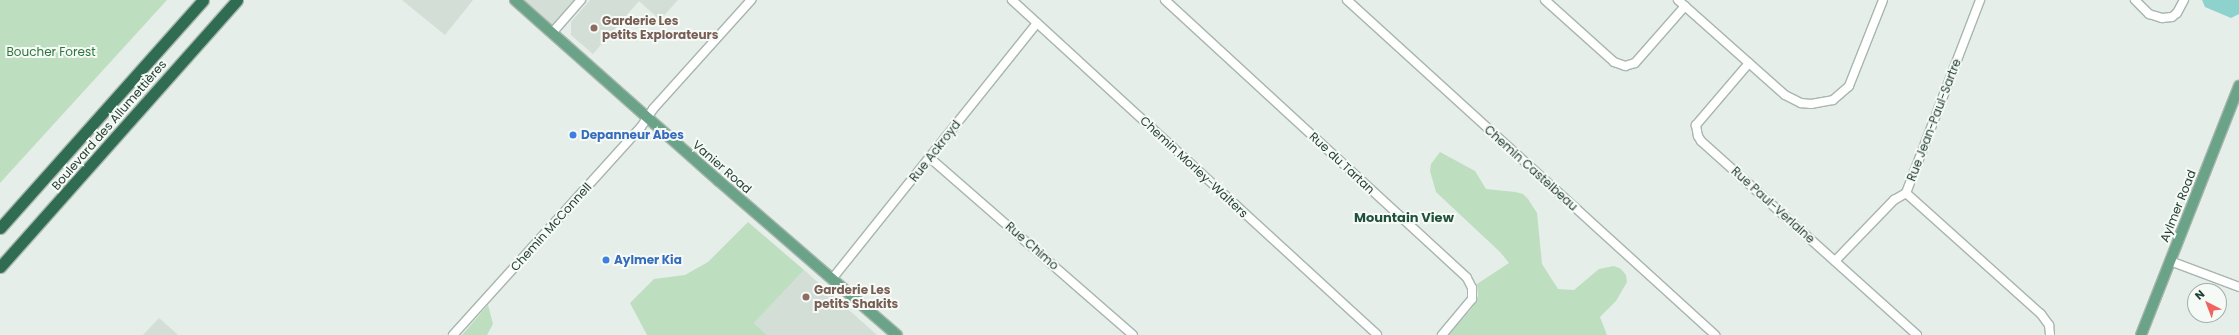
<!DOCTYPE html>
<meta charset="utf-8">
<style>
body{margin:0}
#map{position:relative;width:2239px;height:335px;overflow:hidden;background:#e5eee8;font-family:Poppins,sans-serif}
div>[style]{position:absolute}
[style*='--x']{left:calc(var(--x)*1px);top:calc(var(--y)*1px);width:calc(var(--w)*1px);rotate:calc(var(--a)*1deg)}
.built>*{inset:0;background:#d3ded6}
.green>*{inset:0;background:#bedec0}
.water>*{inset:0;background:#8ed2cd}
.roads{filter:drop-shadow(1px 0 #a7b6ae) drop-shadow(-1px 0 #a7b6ae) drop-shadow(0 1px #a7b6ae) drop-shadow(0 -1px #a7b6ae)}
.minor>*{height:8px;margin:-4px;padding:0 4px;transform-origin:4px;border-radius:4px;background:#fff}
.major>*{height:10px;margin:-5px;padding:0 5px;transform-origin:5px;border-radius:5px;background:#6aa388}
.highway>*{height:11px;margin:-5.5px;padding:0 5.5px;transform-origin:5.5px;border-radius:5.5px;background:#306c52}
.dots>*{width:11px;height:11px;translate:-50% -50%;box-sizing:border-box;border:2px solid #f6faf7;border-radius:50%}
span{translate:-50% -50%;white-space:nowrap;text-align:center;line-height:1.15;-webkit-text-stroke:4px #f6faf7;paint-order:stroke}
.education-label{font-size:12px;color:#785e54;font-weight:700}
.left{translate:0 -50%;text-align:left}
.park-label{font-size:12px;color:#2e773a}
.street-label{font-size:12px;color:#244032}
.shop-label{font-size:12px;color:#366cbe;font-weight:700}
.neighbourhood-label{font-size:13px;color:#20523b;font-weight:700}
.north{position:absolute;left:2187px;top:283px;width:40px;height:40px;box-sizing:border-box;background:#f6faf7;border:1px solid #a2b0a8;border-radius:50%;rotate:318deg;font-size:11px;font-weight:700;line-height:16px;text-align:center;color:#244032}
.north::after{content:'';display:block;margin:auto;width:14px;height:18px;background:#f06460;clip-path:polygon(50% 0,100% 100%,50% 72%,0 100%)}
</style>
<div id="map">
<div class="built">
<i style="clip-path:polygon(402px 0,473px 0,445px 35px)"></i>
<i style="clip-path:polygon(515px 0,581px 0,552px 33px)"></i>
<i style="clip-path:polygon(590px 0,678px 0,660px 20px,639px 1px,593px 54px,571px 35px,571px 22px)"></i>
<i style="clip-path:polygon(804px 270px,877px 335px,767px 335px,754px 323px)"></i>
<i style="clip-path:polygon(159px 318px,178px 335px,143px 335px)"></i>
</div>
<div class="green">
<i style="clip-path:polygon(0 0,167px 0,0 183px)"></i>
<i style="clip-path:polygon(1440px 152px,1475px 171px,1486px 189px,1515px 192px,1523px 194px,1528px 199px,1537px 213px,1542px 264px,1558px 289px,1574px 290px,1599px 269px,1614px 266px,1621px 269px,1626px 275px,1627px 282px,1616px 301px,1600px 317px,1607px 335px,1448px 335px,1472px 308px,1478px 296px,1477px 284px,1509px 263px,1500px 252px,1436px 192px,1430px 171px,1431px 164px)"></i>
<i style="clip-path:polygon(748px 222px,804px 270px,754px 323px,767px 335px,647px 335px,630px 303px,654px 279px,685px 275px,708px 262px)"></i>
<i style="clip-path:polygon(488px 305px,493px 324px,487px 335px,462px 335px)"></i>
</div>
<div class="water">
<i style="clip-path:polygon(2202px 0,2239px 0,2239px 14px,2231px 18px,2205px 7px)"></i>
</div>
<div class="roads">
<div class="minor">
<i style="--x:1012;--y:0;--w:495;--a:42.5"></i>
<i style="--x:1165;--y:0;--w:410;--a:42.6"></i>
<i style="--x:1467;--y:278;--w:11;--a:63"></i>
<i style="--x:1472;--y:288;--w:11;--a:90"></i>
<i style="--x:1472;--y:299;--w:47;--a:129.8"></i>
<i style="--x:1347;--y:0;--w:498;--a:42.3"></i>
<i style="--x:1545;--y:0;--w:93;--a:41.9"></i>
<i style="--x:1614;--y:62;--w:12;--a:20"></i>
<i style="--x:1625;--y:66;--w:10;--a:-17"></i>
<i style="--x:1635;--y:63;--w:76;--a:-48.7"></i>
<i style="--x:1678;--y:0;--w:143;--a:41.6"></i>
<i style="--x:1785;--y:95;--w:18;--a:27"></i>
<i style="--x:1801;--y:103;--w:10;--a:6"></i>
<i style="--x:1811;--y:104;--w:22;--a:-10"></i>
<i style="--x:1833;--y:100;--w:21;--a:-41"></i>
<i style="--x:1849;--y:86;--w:92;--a:-68.4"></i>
<i style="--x:2135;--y:0;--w:20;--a:45"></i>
<i style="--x:2149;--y:14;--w:14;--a:17"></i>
<i style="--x:2162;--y:18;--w:10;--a:-6"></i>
<i style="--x:2172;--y:17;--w:6;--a:-39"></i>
<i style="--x:2177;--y:13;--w:15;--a:-62"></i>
<i style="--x:552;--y:33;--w:44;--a:-48.7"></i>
<i style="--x:1749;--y:63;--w:82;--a:130.5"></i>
<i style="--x:1696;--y:125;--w:11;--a:80"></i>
<i style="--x:1698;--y:136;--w:6;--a:59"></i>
<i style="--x:1701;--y:141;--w:290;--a:41.9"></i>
<i style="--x:930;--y:158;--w:269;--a:41.1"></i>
<i style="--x:1906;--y:193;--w:181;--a:41.9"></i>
<i style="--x:2041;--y:314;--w:14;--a:54"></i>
<i style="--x:2049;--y:325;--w:10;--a:84"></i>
<i style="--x:1835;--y:261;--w:85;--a:-46"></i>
<i style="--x:1894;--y:200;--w:14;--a:-30"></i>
<i style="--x:1906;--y:193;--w:207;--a:-69"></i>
<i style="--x:2170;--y:261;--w:74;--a:20.6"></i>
<i style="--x:832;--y:279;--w:328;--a:-51.3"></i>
<i style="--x:453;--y:335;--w:280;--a:-47.9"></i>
<i style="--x:641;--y:127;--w:22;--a:-56"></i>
<i style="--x:653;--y:109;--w:147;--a:-48"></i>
</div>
<div class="major">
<i style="--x:515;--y:0;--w:273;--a:41.6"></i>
<i style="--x:719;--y:181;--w:235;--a:40.9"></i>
<i style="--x:2141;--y:335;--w:268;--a:-68.5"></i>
</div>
<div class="highway">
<i style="--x:0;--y:228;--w:305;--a:-48.3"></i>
<i style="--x:0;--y:267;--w:357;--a:-48.4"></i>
</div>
</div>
<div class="dots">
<i style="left:594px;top:28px;background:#8d6e63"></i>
<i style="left:573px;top:135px;background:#3f7fe0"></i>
<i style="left:606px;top:260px;background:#3f7fe0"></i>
<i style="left:806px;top:297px;background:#8d6e63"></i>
</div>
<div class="education-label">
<span class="left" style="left:602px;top:28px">Garderie Les<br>petits Explorateurs</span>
<span class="left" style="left:814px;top:297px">Garderie Les<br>petits Shakits</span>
</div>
<div class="park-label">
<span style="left:51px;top:52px">Boucher Forest</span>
</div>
<div class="street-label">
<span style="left:1934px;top:120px;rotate:-69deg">Rue Jean-Paul-Sartre</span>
<span style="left:109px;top:125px;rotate:-49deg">Boulevard des Allumettières</span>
<span style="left:935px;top:151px;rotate:-52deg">Rue Ackroyd</span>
<span style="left:1342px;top:163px;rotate:43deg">Rue du Tartan</span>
<span style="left:722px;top:167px;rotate:41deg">Vanier Road</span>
<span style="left:1194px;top:167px;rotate:43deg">Chemin Morley-Walters</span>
<span style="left:1531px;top:168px;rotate:42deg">Chemin Castelbeau</span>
<span style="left:1773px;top:205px;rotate:42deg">Rue Paul-Verlaine</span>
<span style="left:2178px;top:206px;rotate:-68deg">Aylmer Road</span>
<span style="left:551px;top:227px;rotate:-48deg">Chemin McConnell</span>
<span style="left:1032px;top:246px;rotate:41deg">Rue Chimo</span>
</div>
<div class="shop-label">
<span class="left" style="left:581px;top:135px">Depanneur Abes</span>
<span class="left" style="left:614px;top:260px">Aylmer Kia</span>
</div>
<div class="neighbourhood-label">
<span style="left:1404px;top:218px">Mountain View</span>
</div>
<div class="north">N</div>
</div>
